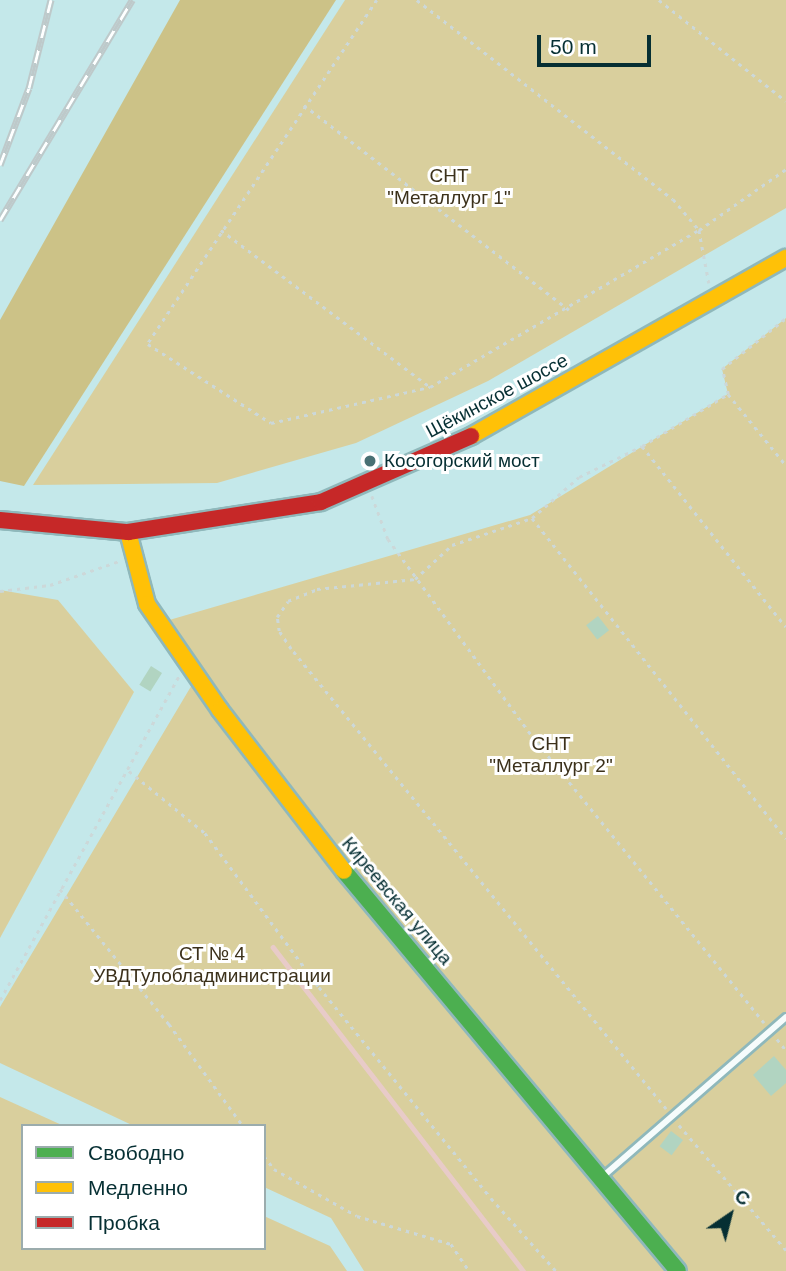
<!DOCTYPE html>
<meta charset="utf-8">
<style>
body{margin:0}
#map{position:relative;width:786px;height:1271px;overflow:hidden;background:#c4e8ea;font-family:Helvetica,sans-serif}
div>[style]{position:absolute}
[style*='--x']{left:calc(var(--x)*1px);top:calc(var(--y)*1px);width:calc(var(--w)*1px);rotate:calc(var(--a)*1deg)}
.green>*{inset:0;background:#d9cf9d}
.forest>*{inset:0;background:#ccc287}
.stream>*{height:4.5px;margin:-2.25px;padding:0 2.25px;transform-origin:2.25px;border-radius:2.25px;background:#e8cbc8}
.building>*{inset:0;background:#b1d4c1;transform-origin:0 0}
.path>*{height:2.5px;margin-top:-1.25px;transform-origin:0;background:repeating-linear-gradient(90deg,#ccd8d9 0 3.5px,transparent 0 8.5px)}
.roads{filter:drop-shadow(2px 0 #8fb8bb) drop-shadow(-2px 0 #8fb8bb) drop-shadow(0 2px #8fb8bb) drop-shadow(0 -2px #8fb8bb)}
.lane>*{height:6px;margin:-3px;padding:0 3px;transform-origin:3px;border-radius:3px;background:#f6fcfc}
.fast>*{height:16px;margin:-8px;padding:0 8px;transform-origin:8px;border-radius:8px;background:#4caf50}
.slow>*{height:16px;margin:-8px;padding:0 8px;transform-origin:8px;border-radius:8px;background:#ffc107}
.jam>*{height:16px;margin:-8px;padding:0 8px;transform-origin:8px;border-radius:8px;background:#c62828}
.rail>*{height:7px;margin-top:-3.5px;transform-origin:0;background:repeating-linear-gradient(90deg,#fff 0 13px,#bec9ca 0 26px);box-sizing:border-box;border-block:2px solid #bec9ca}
.dots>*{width:19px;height:19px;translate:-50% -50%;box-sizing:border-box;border:4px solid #fff;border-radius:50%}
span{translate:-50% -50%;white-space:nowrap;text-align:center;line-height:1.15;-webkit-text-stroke:6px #fff;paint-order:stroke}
.park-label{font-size:19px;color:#3c311b}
.street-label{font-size:19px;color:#062f33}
.poi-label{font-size:19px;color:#062f33}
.left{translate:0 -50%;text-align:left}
.legend{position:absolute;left:21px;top:1124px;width:245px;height:126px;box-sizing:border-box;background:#fff;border:2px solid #9bacad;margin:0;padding:9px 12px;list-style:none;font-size:21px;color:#062f33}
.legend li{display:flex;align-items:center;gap:14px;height:35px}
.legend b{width:35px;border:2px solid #9bacad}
.north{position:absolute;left:695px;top:1180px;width:70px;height:70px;-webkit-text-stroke:5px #fff;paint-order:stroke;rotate:35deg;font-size:19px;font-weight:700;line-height:28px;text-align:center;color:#062f33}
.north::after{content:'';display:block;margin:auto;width:24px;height:32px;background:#062f33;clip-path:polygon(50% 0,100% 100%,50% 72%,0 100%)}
.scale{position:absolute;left:537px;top:35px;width:114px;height:32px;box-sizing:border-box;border:4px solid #062f33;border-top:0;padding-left:9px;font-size:21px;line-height:24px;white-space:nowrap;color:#062f33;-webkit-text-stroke:5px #fff;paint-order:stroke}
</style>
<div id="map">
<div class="green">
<i style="clip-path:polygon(345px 0,786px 0,786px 208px,488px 381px,356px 443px,217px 483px,33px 485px)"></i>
<i style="clip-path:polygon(786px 318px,786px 1271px,364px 1271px,331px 1218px,264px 1187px,264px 1126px,134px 1126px,0 1063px,0 1007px,196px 678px,159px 623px,530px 515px,728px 394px,722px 369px)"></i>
<i style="clip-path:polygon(0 590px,58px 600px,134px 692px,0 938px)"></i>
<i style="clip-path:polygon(0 1097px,64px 1126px,23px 1126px,23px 1248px,264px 1248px,264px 1216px,330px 1246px,347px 1271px,0 1271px)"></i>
</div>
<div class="forest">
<i style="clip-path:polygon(180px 0,336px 0,24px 486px,0 481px,0 320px)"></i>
</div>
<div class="stream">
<i style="--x:273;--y:947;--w:409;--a:52.3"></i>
</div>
<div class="building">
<i style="left:598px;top:616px;width:18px;height:15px;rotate:52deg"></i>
<i style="left:151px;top:666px;width:13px;height:22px;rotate:32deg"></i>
<i style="clip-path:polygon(774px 1056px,786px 1070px,786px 1083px,771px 1096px,753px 1075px)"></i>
<i style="left:671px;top:1131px;width:15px;height:19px;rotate:37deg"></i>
</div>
<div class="path">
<i style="--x:377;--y:0;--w:413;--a:123.7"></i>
<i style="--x:148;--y:344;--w:146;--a:32.7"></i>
<i style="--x:271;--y:423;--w:163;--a:-12.8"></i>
<i style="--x:430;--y:387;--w:311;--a:-30.3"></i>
<i style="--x:699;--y:230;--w:106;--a:-35"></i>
<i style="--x:417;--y:0;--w:324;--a:37.9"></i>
<i style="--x:673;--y:199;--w:40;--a:50"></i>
<i style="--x:699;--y:230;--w:54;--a:79.3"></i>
<i style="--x:659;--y:0;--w:162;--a:38.5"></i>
<i style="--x:304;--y:105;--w:335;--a:37.7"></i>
<i style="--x:221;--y:230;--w:261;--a:36.9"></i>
<i style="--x:728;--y:394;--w:92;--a:50.8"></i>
<i style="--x:642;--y:446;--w:231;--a:51.5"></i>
<i style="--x:372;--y:496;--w:46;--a:69.6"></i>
<i style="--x:388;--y:539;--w:244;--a:53.8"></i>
<i style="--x:532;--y:736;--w:369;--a:51"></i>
<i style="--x:532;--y:518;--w:409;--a:51.6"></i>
<i style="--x:0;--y:591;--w:50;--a:-6.8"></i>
<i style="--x:50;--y:585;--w:76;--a:-19.1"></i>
<i style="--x:129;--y:771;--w:98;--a:39.2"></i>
<i style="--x:205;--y:833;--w:192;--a:53.5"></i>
<i style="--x:319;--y:987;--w:272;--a:50.8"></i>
<i style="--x:491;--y:1198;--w:98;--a:48.3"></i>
<i style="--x:60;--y:889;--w:174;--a:51.1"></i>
<i style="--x:169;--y:1024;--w:126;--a:54"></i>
<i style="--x:0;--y:1000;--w:370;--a:-61.1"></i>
<i style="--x:777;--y:1039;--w:14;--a:51"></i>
<i style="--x:666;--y:1109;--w:593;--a:-129.19"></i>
<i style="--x:291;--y:649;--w:22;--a:-124"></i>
<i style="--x:279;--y:631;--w:14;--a:-98"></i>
<i style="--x:277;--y:617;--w:19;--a:-55"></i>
<i style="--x:288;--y:601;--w:31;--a:-22"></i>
<i style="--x:317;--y:589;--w:99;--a:-5.8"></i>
<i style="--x:415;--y:579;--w:50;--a:-42.6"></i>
<i style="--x:452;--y:545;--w:84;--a:-18.6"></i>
<i style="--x:532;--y:518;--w:62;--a:-41.1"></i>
<i style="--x:579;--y:477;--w:70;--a:-26.2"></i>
<i style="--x:642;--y:446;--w:100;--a:-31.2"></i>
<i style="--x:728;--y:394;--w:26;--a:-103"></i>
<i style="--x:722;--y:369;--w:82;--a:-38.6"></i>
<i style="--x:679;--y:1125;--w:165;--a:49.4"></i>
<i style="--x:264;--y:1156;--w:16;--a:52"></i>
<i style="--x:274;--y:1169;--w:95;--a:29.5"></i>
<i style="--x:357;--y:1216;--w:98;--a:16.6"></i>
<i style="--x:451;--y:1244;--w:32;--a:56"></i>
</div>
<div class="roads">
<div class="lane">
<i style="--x:601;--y:1178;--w:245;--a:-41"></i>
</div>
<div class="fast">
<i style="--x:344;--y:871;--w:521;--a:50.14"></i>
</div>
<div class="slow">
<i style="--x:471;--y:436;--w:362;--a:-29.5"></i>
<i style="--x:128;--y:532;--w:74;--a:75.2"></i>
<i style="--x:147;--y:604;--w:129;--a:55.4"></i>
<i style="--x:220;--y:710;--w:203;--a:52.4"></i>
</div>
<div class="jam">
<i style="--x:0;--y:520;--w:129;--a:5.4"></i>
<i style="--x:128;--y:532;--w:195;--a:-8.8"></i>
<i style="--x:321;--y:502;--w:164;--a:-23.7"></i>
</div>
</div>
<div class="rail">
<i style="--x:0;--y:165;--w:82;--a:-69.4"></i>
<i style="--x:29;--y:88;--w:91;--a:-76"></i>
<i style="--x:0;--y:220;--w:257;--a:-59"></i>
</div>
<div class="dots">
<i style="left:370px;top:461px;background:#487073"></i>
</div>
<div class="park-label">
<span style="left:449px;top:187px">СНТ<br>"Металлург 1"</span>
<span style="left:551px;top:755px">СНТ<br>"Металлург 2"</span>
<span style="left:212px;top:965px">СТ № 4<br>УВДТулобладминистрации</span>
</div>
<div class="street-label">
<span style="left:497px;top:396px;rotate:-28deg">Щёкинское шоссе</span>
<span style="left:397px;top:901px;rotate:50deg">Киреевская улица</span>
</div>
<div class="poi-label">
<span class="left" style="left:384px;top:461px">Косогорский мост</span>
</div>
<ul class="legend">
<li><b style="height:9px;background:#4caf50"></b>Свободно</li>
<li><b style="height:9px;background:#ffc107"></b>Медленно</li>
<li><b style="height:9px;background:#c62828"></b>Пробка</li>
</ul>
<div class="north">С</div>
<div class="scale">50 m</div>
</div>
